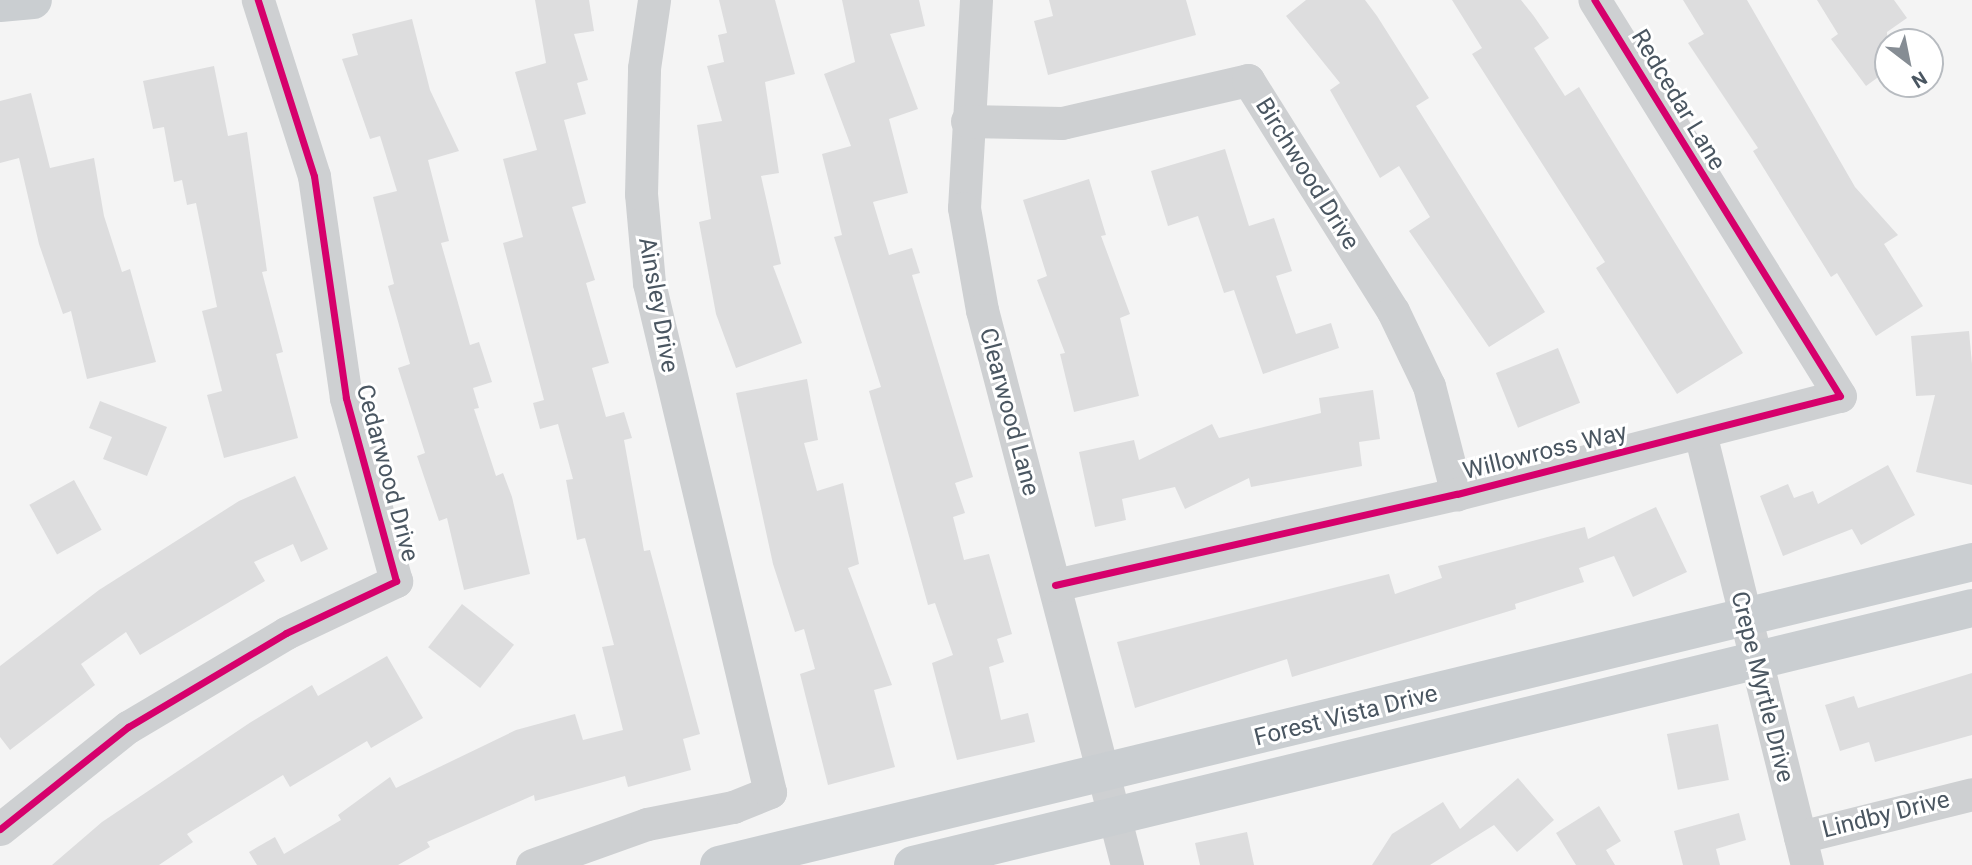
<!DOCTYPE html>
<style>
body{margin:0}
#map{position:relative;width:1972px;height:865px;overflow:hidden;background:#f4f4f4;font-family:Roboto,sans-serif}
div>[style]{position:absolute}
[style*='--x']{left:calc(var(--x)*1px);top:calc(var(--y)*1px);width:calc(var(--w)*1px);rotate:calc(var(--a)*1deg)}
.building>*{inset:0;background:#ddddde;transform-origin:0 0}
.minor>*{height:33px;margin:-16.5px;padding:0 16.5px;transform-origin:16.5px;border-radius:16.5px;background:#ced0d2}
.major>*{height:38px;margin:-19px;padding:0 19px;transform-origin:19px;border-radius:19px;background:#caced1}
.cycleway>*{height:7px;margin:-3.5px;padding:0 3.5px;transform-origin:3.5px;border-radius:3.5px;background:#d6006c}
span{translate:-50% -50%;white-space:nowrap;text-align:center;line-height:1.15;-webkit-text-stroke:6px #fff;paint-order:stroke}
.street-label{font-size:24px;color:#4a5661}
.north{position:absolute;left:1874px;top:28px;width:70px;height:70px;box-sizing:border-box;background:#fff;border:2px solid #b7bbc0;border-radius:50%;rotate:148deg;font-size:19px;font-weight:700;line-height:28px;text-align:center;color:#4a5661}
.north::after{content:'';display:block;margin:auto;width:24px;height:32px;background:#868d94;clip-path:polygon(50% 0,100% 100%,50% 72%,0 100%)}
</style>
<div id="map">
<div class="building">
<i style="clip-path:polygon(535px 0,589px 0,594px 31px,574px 34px,588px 80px,577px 83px,586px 114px,564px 120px,586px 203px,572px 207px,595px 280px,586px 283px,609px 363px,592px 368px,606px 417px,624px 412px,632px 438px,624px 440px,644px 551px,650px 550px,700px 734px,683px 739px,691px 770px,628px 787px,625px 776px,535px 801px,534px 795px,427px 842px,430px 847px,398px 865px,257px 865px,249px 852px,275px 837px,284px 854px,341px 820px,338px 815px,390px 777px,396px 788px,516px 730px,575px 714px,583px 740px,623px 730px,602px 647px,614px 645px,585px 538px,577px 540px,566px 480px,573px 479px,558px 424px,540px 429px,533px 403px,544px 400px,503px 243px,523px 237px,503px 159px,537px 150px,515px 72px,546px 63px)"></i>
<i style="clip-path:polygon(719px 0,775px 0,795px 74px,765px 82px,779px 173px,761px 176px,781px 264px,773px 266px,802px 343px,736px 368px,716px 314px,699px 222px,711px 219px,697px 125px,722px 121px,707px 66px,724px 62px,718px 35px,727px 33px)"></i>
<i style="clip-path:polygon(842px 0,919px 0,925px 26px,890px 34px,918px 109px,889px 119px,908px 193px,873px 202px,889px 255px,912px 248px,920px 273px,912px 275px,973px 477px,955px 483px,965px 513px,953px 517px,964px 560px,989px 554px,1012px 634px,997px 639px,1004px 662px,989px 667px,1001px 720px,1028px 713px,1035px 742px,957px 760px,932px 663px,953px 655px,935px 603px,928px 605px,869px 391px,881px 387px,834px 237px,842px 235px,822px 154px,851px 146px,824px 74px,855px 62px)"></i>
<i style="clip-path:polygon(1049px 0,1186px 0,1196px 35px,1048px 75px,1034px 21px,1053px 16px)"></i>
<i style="clip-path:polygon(1306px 0,1365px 0,1377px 16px,1429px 98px,1416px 106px,1545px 312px,1489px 347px,1409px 231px,1430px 217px,1399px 166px,1380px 178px,1330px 90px,1340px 83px,1286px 16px)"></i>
<i style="clip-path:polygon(1452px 0,1521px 0,1533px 15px,1549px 38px,1534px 48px,1565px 96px,1579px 87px,1743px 353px,1677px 394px,1596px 268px,1605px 262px,1472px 54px,1482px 48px)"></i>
<i style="clip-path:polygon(1683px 0,1747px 0,1855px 187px,1898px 235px,1884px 244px,1923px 306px,1876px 336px,1837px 273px,1831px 277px,1753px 151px,1758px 148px,1688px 43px,1704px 34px)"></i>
<i style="clip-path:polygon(1817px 0,1894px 0,1907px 18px,1887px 32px,1888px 70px,1866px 86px,1831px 39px,1838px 34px)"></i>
<i style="clip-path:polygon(412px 19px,430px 90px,459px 151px,428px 160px,449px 241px,441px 243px,470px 345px,479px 342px,492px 382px,473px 388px,479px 408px,474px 409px,496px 476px,503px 473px,512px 497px,530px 574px,464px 590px,447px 518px,439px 521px,417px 456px,425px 453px,398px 368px,410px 364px,388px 286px,394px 284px,373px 197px,397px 191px,380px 136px,370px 139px,342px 59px,358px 55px,352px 34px)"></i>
<i style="clip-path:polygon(214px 66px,228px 136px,247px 132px,267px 271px,262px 272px,283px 352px,276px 354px,298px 438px,224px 458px,207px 395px,222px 391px,202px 311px,217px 307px,196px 203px,187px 205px,182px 180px,174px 182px,164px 127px,153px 129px,143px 81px)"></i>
<i style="clip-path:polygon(31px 93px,50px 168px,94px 158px,104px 216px,122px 272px,130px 269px,156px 362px,87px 379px,71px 311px,63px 314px,39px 244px,19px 158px,0 163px,0 101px)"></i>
<i style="clip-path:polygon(1225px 149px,1249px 226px,1274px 218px,1292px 271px,1276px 276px,1296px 334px,1331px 323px,1339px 348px,1263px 374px,1234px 290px,1224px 293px,1198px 216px,1168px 226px,1151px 171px)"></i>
<i style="clip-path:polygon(1089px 179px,1106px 235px,1101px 236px,1130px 314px,1120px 318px,1139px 396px,1074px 412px,1060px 354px,1065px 353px,1037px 280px,1047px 276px,1023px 200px)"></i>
<i style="clip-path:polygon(1969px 331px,1972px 364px,1972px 485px,1916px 472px,1935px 395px,1916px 396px,1911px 336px)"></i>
<i style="left:1558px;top:348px;width:59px;height:67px;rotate:68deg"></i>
<i style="clip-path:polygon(807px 379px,818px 440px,804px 443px,817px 491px,843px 483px,859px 564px,848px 568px,892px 685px,874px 690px,895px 767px,828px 785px,800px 674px,815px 669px,804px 629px,795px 632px,773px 564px,736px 393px)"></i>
<i style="clip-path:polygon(1373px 390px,1380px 439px,1359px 442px,1362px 466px,1251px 487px,1249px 478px,1185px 509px,1175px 487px,1122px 499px,1126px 520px,1095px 527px,1079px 452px,1134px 440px,1139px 460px,1212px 424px,1219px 438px,1321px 413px,1319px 398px)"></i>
<i style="clip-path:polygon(100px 401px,167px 427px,147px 476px,103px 459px,112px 437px,89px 428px)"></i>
<i style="clip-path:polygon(1888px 465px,1915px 515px,1861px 545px,1852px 529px,1783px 556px,1760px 496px,1788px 484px,1794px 498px,1813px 491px,1818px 504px)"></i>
<i style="clip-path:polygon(295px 476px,328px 549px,301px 562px,293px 544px,254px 562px,265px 581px,140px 655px,126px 632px,81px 664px,95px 685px,10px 750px,0 737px,0 666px,99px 590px,239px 501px)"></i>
<i style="left:74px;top:480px;width:57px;height:51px;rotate:61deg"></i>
<i style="clip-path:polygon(1656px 507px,1687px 572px,1633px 597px,1614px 556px,1579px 568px,1584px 582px,1515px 604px,1516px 609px,1292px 677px,1287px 659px,1135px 708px,1117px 642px,1389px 574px,1395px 594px,1442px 578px,1438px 566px,1585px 527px,1588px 539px)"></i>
<i style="left:462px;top:604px;width:66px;height:55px;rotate:38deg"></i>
<i style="clip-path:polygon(387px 656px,423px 718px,371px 748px,367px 741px,290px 787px,283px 775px,187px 834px,193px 842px,159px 865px,52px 865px,102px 822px,251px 722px,312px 685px,318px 696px)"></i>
<i style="clip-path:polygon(1972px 673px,1972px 735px,1875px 762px,1869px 742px,1840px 751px,1825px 705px,1854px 696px,1858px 708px)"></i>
<i style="left:1718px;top:724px;width:57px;height:52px;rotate:79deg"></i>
<i style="clip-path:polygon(1518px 778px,1554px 820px,1517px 852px,1494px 825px,1430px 865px,1372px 865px,1392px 834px,1443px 802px,1460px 829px)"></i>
<i style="clip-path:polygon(1599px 806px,1621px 841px,1606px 850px,1615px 865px,1576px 865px,1556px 833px)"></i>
<i style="clip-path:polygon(1739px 813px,1746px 840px,1716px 849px,1720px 865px,1683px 865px,1674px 831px)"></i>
<i style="clip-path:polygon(1247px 832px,1254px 865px,1200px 865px,1195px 843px)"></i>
</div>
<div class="minor">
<i style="--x:976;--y:0;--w:208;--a:93.3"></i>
<i style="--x:964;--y:208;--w:104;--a:80"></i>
<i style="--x:982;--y:310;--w:574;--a:75.36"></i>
<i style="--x:967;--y:121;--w:95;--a:1.2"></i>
<i style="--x:1062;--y:123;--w:191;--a:-13"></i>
<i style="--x:1248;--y:80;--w:273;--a:57.9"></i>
<i style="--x:1393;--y:311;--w:83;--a:64.4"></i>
<i style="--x:1429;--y:386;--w:112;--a:75.5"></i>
<i style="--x:1700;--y:433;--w:445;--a:76.1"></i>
<i style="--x:1055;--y:585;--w:412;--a:-12.8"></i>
<i style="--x:1457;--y:494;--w:395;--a:-14.4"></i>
<i style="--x:1840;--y:396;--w:466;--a:-121.8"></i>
<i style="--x:0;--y:829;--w:164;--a:-38.6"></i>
<i style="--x:128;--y:727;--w:184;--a:-30.7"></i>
<i style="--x:286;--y:633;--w:122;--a:-25.3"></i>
<i style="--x:396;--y:581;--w:190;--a:-105.3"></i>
<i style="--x:346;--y:398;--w:224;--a:-98.2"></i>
<i style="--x:314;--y:176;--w:185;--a:-107.7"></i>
<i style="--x:1800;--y:837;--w:177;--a:-14"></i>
<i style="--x:532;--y:865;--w:122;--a:-19.6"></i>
<i style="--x:647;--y:824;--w:88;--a:-11.2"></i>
<i style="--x:733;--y:807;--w:40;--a:-22"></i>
<i style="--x:770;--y:792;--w:523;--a:-103.37"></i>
<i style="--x:649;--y:283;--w:89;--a:-95.1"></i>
<i style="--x:641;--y:194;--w:126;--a:-88.6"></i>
<i style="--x:644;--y:68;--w:69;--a:-81.6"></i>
</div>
<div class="major">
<i style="--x:0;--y:3;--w:33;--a:-5"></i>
<i style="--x:719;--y:865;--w:1289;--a:-13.59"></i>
<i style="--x:913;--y:865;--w:1090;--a:-13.64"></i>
</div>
<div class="cycleway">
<i style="--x:1055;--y:585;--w:412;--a:-12.8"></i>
<i style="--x:1457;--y:494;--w:395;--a:-14.4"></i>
<i style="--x:1840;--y:396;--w:466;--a:-121.8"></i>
<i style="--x:0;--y:829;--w:164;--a:-38.6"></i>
<i style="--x:128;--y:727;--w:184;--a:-30.7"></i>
<i style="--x:286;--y:633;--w:122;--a:-25.3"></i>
<i style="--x:396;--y:581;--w:190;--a:-105.3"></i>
<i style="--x:346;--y:398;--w:224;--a:-98.2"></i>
<i style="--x:314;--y:176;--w:185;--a:-107.7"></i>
</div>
<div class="street-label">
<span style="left:1678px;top:100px;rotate:59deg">Redcedar Lane</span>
<span style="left:1307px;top:174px;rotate:58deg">Birchwood Drive</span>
<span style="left:658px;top:305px;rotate:80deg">Ainsley Drive</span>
<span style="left:1009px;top:412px;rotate:75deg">Clearwood Lane</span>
<span style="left:1545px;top:452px;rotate:-14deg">Willowross Way</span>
<span style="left:387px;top:473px;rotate:75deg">Cedarwood Drive</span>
<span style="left:1762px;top:687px;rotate:76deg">Crepe Myrtle Drive</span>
<span style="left:1346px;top:716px;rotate:-14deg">Forest Vista Drive</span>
<span style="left:1886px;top:815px;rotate:-14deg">Lindby Drive</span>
</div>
<div class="north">N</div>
</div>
